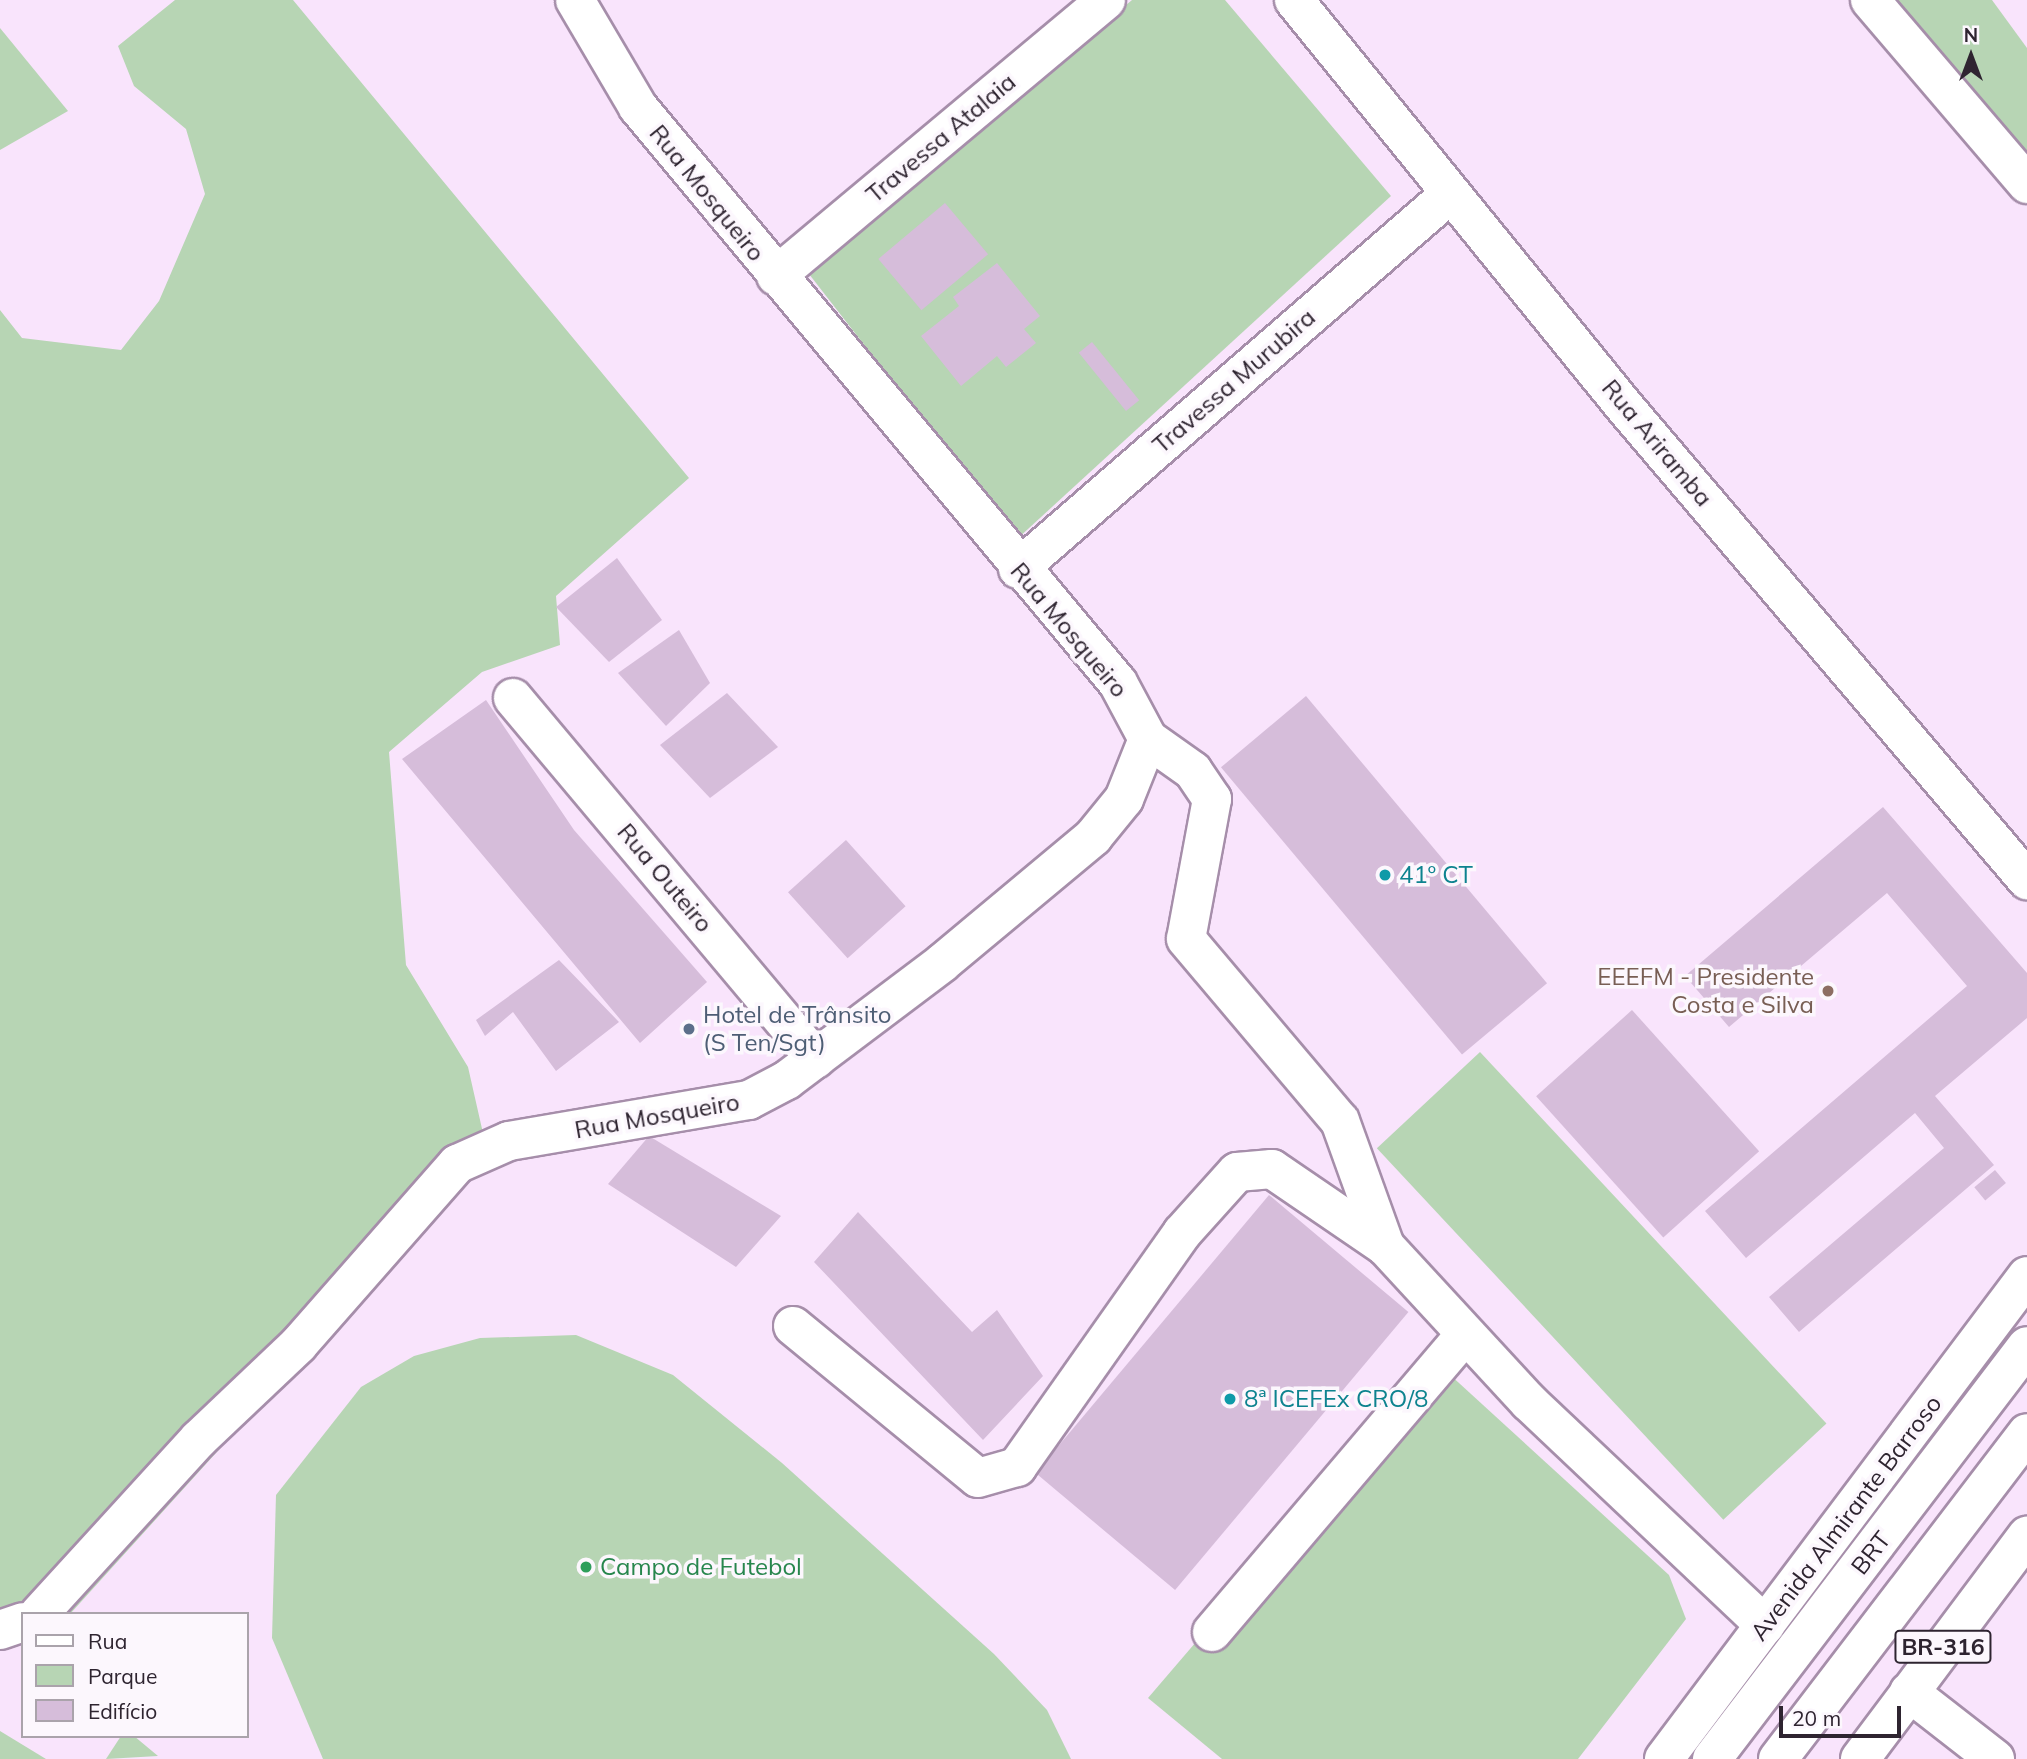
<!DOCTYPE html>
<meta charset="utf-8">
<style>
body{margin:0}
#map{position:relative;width:2027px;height:1759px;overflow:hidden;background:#f9e4fc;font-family:Mulish,sans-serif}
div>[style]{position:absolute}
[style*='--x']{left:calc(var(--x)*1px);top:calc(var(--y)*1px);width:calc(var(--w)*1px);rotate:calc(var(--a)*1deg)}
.green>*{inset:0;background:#b7d5b4;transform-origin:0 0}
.building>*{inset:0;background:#d6bdda;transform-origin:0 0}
.roads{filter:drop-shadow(2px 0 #a68eaa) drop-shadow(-2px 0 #a68eaa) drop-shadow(0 2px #a68eaa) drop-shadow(0 -2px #a68eaa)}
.minor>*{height:38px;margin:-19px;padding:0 19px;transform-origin:19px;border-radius:19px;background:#fff}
.highway>*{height:38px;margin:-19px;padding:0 19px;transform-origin:19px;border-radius:19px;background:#fff}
.dots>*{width:19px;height:19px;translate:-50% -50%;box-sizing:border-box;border:4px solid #fcf7fd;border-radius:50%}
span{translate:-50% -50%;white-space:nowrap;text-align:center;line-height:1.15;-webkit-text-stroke:7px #fcf7fd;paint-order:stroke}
.shield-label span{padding:2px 5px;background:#fcf7fd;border:2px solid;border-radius:5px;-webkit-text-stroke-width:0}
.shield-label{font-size:23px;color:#2e2430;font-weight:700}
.street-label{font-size:24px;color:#2e2430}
.culture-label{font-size:24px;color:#0d838f}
.left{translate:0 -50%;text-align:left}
.education-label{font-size:24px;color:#785e54}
.right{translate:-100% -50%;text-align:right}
.service-label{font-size:24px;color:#4e5e75}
.leisure-label{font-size:24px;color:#27864d}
.legend{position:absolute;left:21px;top:1612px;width:228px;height:126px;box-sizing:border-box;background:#fcf7fd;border:2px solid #aaa3ab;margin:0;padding:9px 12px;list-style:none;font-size:21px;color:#2e2430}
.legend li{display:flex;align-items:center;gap:14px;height:35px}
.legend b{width:35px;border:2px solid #aaa3ab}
.north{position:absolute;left:1936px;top:21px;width:70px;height:70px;-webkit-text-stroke:5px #fcf7fd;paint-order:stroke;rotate:0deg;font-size:19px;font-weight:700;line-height:28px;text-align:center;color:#2e2430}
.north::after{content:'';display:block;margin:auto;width:24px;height:32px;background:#2e2430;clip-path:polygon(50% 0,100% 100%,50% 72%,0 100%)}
.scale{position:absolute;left:1779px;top:1706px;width:122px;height:32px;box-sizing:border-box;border:4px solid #2e2430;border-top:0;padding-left:9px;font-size:21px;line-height:24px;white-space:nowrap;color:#2e2430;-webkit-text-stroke:5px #fcf7fd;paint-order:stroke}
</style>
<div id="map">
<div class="green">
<i style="clip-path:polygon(175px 0,293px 0,689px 478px,556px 596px,560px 645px,482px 672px,389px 752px,406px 965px,468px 1067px,485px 1142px,352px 1303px,70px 1614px,23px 1614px,23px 1646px,0 1625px,0 310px,22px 338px,121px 350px,159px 301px,205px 194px,186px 129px,134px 86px,118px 46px)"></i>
<i style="clip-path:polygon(1132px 0,1225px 0,1391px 196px,1016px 540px,809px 274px)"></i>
<i style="clip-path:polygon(1895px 0,1992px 0,2027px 48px,2027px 160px)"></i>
<i style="clip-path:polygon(0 28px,68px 111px,0 150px)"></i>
<i style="left:1480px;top:1052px;width:508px;height:141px;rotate:47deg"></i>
<i style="clip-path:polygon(576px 1335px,673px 1375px,782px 1463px,994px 1654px,1047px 1710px,1071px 1759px,323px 1759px,272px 1638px,276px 1495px,361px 1387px,414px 1356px,480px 1338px)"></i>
<i style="clip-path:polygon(1436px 1362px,1669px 1575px,1686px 1619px,1578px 1759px,1222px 1759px,1148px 1698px)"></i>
<i style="clip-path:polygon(0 1731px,46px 1759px,0 1759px)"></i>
<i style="clip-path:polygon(121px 1736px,134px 1736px,158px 1756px,106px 1759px)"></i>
</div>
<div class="building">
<i style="left:945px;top:203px;width:67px;height:87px;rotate:50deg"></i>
<i style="clip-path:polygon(997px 263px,1040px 316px,1024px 329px,1036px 343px,1006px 367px,997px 356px,961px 386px,921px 336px,959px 306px,953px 297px)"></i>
<i style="left:1092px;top:342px;width:75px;height:17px;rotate:51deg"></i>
<i style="clip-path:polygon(617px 558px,662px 620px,609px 662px,556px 607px)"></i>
<i style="clip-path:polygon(679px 630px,710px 683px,666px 726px,618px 673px)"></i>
<i style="clip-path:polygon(727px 693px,778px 747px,710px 798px,660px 745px)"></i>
<i style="left:1306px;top:696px;width:375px;height:111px;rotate:50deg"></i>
<i style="clip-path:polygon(486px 700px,574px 830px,707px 982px,640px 1043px,402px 759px)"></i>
<i style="clip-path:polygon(1883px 807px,2027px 973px,2027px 1018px,1935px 1096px,1994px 1165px,1799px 1332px,1769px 1297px,1944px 1148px,1915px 1113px,1746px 1258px,1705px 1211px,1967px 986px,1887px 893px,1729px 1027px,1685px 976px)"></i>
<i style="left:846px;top:840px;width:89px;height:78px;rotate:48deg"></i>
<i style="clip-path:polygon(559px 960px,619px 1022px,556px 1071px,513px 1012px,485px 1036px,476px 1020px)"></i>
<i style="left:1632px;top:1010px;width:190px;height:129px;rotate:48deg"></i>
<i style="clip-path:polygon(649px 1136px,781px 1216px,736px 1267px,608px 1184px)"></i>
<i style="left:1995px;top:1170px;width:17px;height:27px;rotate:50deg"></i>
<i style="left:1269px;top:1195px;width:182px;height:363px;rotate:40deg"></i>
<i style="clip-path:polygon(858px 1212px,972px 1332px,997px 1310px,1043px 1376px,983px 1440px,814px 1262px)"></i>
</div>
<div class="roads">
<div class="minor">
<i style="--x:1294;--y:0;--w:522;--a:50.91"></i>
<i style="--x:1623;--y:405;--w:624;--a:49.62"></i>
<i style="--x:1870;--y:0;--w:242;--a:49.5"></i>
<i style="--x:776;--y:276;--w:430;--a:-39.9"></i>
<i style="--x:1018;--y:569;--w:572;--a:-40.96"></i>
<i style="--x:513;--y:698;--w:471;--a:50"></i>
<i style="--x:1148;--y:739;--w:55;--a:35.4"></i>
<i style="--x:1193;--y:771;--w:34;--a:56"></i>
<i style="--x:1212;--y:799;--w:142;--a:100.5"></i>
<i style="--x:1186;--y:939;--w:238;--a:49.8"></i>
<i style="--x:1340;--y:1121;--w:133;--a:70.2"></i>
<i style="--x:1385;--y:1246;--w:212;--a:47.3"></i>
<i style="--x:1529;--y:1402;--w:325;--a:43.4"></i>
<i style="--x:793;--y:1326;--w:239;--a:39.4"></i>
<i style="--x:978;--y:1478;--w:41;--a:-15.8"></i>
<i style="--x:1017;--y:1467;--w:286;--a:-54.8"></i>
<i style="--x:1182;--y:1233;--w:82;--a:-48"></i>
<i style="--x:1237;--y:1172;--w:35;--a:-5"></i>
<i style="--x:1272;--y:1169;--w:137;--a:34.3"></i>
<i style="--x:39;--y:1614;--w:237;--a:-47.6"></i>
<i style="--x:199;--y:1439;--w:137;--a:-43.5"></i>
<i style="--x:298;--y:1345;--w:241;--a:-48.7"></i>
<i style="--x:457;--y:1164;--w:57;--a:-23.9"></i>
<i style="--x:509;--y:1141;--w:243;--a:-9.7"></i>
<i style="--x:749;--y:1100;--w:43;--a:-27.8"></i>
<i style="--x:787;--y:1080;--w:194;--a:-37"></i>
<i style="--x:942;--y:963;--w:197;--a:-39.8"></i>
<i style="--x:1093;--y:837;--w:49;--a:-50.8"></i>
<i style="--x:1124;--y:799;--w:65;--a:-68.2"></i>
<i style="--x:1148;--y:739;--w:64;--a:-118.2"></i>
<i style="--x:1118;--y:683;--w:750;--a:-129.81"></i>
<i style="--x:638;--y:107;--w:124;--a:-120.5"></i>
<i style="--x:0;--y:1630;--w:24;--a:-19"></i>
<i style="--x:1212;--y:1632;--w:389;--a:-49.6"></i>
<i style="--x:1909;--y:1692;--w:109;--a:37.9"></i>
<i style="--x:1712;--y:1759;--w:519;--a:-52.67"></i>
<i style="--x:1778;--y:1759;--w:410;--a:-52.6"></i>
</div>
<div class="highway">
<i style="--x:1664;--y:1759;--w:604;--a:-53.07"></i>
<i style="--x:1860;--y:1759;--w:279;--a:-53.2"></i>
</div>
</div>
<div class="dots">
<i style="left:1385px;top:875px;background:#0f9aa8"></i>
<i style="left:1828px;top:991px;background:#8d6e63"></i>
<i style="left:689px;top:1029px;background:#5c6f8a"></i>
<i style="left:1230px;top:1399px;background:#0f9aa8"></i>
<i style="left:586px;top:1567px;background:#2e9e5b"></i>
</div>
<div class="shield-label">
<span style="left:1943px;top:1647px">BR-316</span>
</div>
<div class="street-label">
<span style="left:941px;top:138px;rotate:-40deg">Travessa Atalaia</span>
<span style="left:707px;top:193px;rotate:51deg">Rua Mosqueiro</span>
<span style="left:1234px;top:381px;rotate:-41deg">Travessa Murubira</span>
<span style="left:1657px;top:443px;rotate:50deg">Rua Ariramba</span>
<span style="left:1069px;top:630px;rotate:50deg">Rua Mosqueiro</span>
<span style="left:665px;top:878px;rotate:50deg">Rua Outeiro</span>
<span style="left:657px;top:1116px;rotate:-10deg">Rua Mosqueiro</span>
<span style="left:1846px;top:1518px;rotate:-53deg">Avenida Almirante Barroso</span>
<span style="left:1871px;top:1553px;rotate:-52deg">BRT</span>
</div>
<div class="culture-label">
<span class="left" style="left:1399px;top:875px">41º CT</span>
<span class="left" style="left:1244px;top:1399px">8ª ICEFEx CRO/8</span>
</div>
<div class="education-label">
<span class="right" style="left:1814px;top:991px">EEEFM - Presidente<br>Costa e Silva</span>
</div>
<div class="service-label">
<span class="left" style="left:703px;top:1029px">Hotel de Trânsito<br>(S Ten/Sgt)</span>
</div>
<div class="leisure-label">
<span class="left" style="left:600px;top:1567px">Campo de Futebol</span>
</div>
<ul class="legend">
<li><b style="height:9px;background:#fff"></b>Rua</li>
<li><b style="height:19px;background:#b7d5b4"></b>Parque</li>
<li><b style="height:19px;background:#d6bdda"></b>Edifício</li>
</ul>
<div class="north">N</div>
<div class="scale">20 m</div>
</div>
